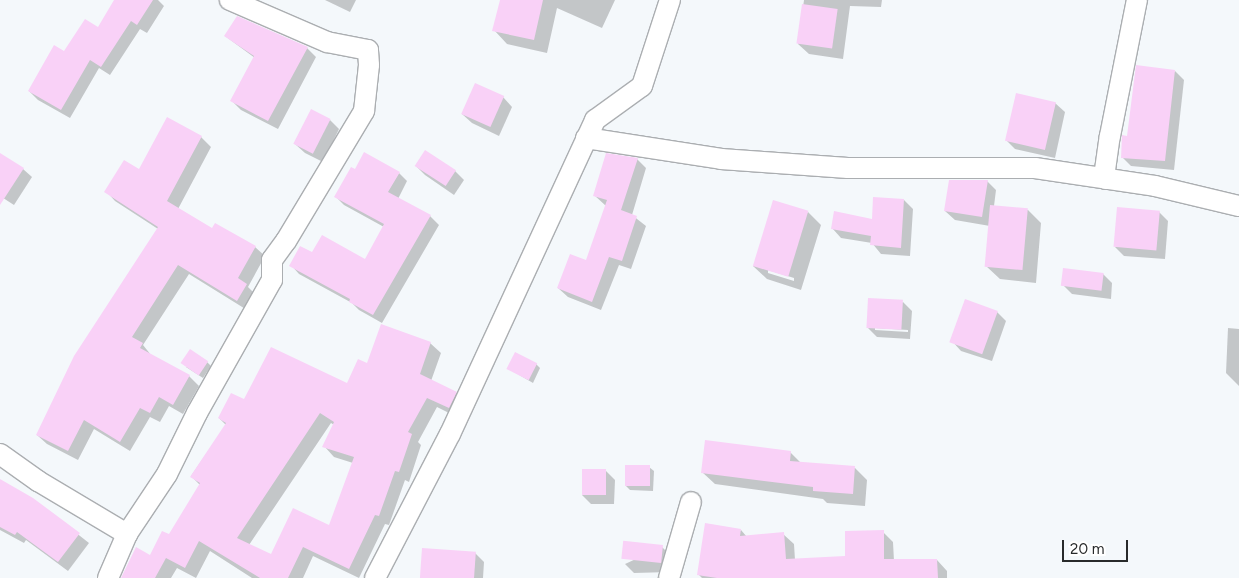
<!DOCTYPE html>
<style>
body{margin:0}
#map{position:relative;width:1239px;height:578px;overflow:hidden;background:#f4f8fb;font-family:Figtree,sans-serif}
div>[style]{position:absolute}
[style*='--x']{left:calc(var(--x)*1px);top:calc(var(--y)*1px);width:calc(var(--w)*1px);rotate:calc(var(--a)*1deg)}
.shadow>*{inset:0;background:#0003}
.building>*{inset:0;background:#f9d1f7;transform-origin:0 0}
.roads{filter:drop-shadow(1px 0 #abaeb1) drop-shadow(-1px 0 #abaeb1) drop-shadow(0 1px #abaeb1) drop-shadow(0 -1px #abaeb1)}
.street>*{height:20px;margin:-10px;padding:0 10px;transform-origin:10px;border-radius:10px;background:#fff}
span{translate:-50% -50%;white-space:nowrap;text-align:center;line-height:1.15;-webkit-text-stroke:5px #fff;paint-order:stroke}
.scale{position:absolute;left:1062px;top:540px;width:66px;height:22px;box-sizing:border-box;border:2px solid #282a2b;border-top:0;padding-left:6px;font-size:15px;line-height:18px;white-space:nowrap;color:#282a2b;-webkit-text-stroke:4px #fff;paint-order:stroke}
</style>
<div id="map">
<div class="shadow">
<i style="clip-path:polygon(116px 0,158px 0,164px 6px,147px 33px,140px 29px,110px 75px,99px 68px,70px 118px,38px 100px,29px 91px,64px 53px,98px 29px)"></i>
<i style="clip-path:polygon(325px 0,356px 0,350px 12px)"></i>
<i style="clip-path:polygon(501px 0,615px 0,602px 28px,557px 8px,547px 53px,507px 44px,494px 30px)"></i>
<i style="clip-path:polygon(804px 0,882px 0,881px 7px,850px 6px,843px 59px,809px 54px,798px 44px)"></i>
<i style="clip-path:polygon(225px 36px,307px 48px,316px 57px,278px 129px,241px 110px,232px 101px,255px 58px)"></i>
<i style="clip-path:polygon(1175px 71px,1184px 80px,1174px 170px,1131px 166px,1122px 157px)"></i>
<i style="clip-path:polygon(503px 97px,512px 107px,499px 136px,472px 123px,462px 114px)"></i>
<i style="clip-path:polygon(1055px 103px,1065px 112px,1055px 158px,1015px 149px,1006px 140px)"></i>
<i style="clip-path:polygon(330px 120px,339px 129px,323px 162px,305px 153px,295px 144px)"></i>
<i style="clip-path:polygon(201px 137px,211px 147px,178px 209px,213px 230px,255px 247px,265px 256px,248px 287px,256px 295px,247px 310px,189px 274px,143px 345px,151px 355px,189px 376px,199px 386px,183px 414px,169px 406px,160px 422px,150px 417px,130px 451px,94px 429px,78px 460px,47px 444px,37px 435px,158px 229px,115px 201px,106px 191px)"></i>
<i style="clip-path:polygon(0 154px,23px 169px,32px 177px,14px 205px,0 196px)"></i>
<i style="clip-path:polygon(637px 159px,646px 168px,632px 215px,646px 226px,631px 269px,619px 265px,601px 310px,568px 297px,558px 288px,587px 261px,606px 206px,594px 195px)"></i>
<i style="clip-path:polygon(416px 166px,455px 171px,464px 180px,454px 195px,425px 175px)"></i>
<i style="clip-path:polygon(355px 171px,399px 173px,407px 181px,398px 199px,430px 216px,439px 225px,382px 323px,359px 310px,352px 303px,299px 274px,291px 265px,313px 254px,366px 261px,384px 227px,344px 205px,336px 197px)"></i>
<i style="clip-path:polygon(987px 181px,996px 190px,994px 206px,1028px 210px,1041px 223px,1036px 283px,1000px 279px,986px 266px,990px 226px,955px 220px,945px 211px)"></i>
<i style="clip-path:polygon(904px 200px,913px 209px,910px 256px,881px 254px,872px 243px,841px 238px,832px 228px,873px 220px)"></i>
<i style="clip-path:polygon(evenodd,808px 212px,821px 225px,801px 290px,767px 279px,753px 266px,808px 212px,768px 270px,794px 278px,794px 281px,768px 273px,768px 270px)"></i>
<i style="clip-path:polygon(1159px 212px,1168px 221px,1165px 259px,1124px 256px,1115px 247px)"></i>
<i style="clip-path:polygon(1103px 274px,1112px 283px,1111px 299px,1072px 294px,1063px 285px)"></i>
<i style="clip-path:polygon(evenodd,903px 302px,912px 311px,910px 339px,877px 337px,868px 328px,903px 302px,875px 328px,908px 330px,908px 332px,875px 330px,875px 328px)"></i>
<i style="clip-path:polygon(997px 312px,1006px 321px,992px 361px,961px 351px,952px 341px)"></i>
<i style="clip-path:polygon(1228px 328px,1239px 329px,1239px 386px,1226px 373px)"></i>
<i style="clip-path:polygon(evenodd,430px 343px,441px 353px,431px 381px,456px 393px,466px 403px,459px 418px,437px 407px,418px 442px,421px 445px,409px 482px,405px 480px,389px 525px,385px 524px,359px 578px,313px 556px,303px 578px,252px 578px,210px 551px,196px 578px,177px 568px,171px 578px,123px 578px,150px 557px,169px 536px,200px 485px,191px 476px,226px 425px,219px 418px,245px 401px,347px 385px,367px 365px,430px 343px,331px 423px,334px 425px,324px 446px,334px 457px,353px 463px,330px 527px,272px 555px,249px 545px,331px 423px)"></i>
<i style="clip-path:polygon(207px 362px,211px 366px,203px 378px,186px 367px)"></i>
<i style="clip-path:polygon(536px 364px,540px 368px,533px 383px,509px 369px)"></i>
<i style="clip-path:polygon(790px 452px,801px 463px,855px 468px,867px 480px,865px 506px,827px 503px,823px 499px,715px 484px,702px 472px)"></i>
<i style="clip-path:polygon(649px 467px,654px 471px,653px 491px,630px 490px,626px 486px)"></i>
<i style="clip-path:polygon(606px 471px,615px 480px,614px 504px,591px 504px,582px 495px)"></i>
<i style="clip-path:polygon(0 482px,33px 499px,89px 543px,68px 571px,26px 540px,24px 543px,0 530px)"></i>
<i style="clip-path:polygon(741px 530px,747px 537px,783px 534px,794px 544px,795px 560px,846px 557px,883px 532px,893px 542px,894px 561px,937px 560px,947px 571px,947px 578px,702px 578px,698px 574px)"></i>
<i style="clip-path:polygon(662px 547px,671px 556px,670px 572px,634px 573px,625px 564px)"></i>
<i style="clip-path:polygon(475px 553px,484px 562px,483px 578px,421px 578px)"></i>
</div>
<div class="building">
<i style="clip-path:polygon(114px 0,153px 0,137px 25px,131px 21px,101px 67px,90px 60px,61px 110px,28px 91px,54px 45px,64px 51px,85px 19px,98px 27px)"></i>
<i style="clip-path:polygon(500px 0,543px 0,534px 40px,492px 31px)"></i>
<i style="left:802px;top:4px;width:36px;height:40px;rotate:8deg"></i>
<i style="clip-path:polygon(237px 16px,308px 47px,268px 121px,230px 101px,254px 56px,224px 36px)"></i>
<i style="clip-path:polygon(1136px 65px,1175px 70px,1165px 161px,1121px 158px,1122px 135px,1127px 136px)"></i>
<i style="left:475px;top:83px;width:32px;height:34px;rotate:24deg"></i>
<i style="left:1016px;top:93px;width:41px;height:49px;rotate:13deg"></i>
<i style="left:311px;top:109px;width:22px;height:39px;rotate:27deg"></i>
<i style="clip-path:polygon(167px 117px,202px 136px,167px 201px,212px 228px,215px 223px,256px 246px,238px 278px,247px 284px,237px 301px,178px 265px,132px 337px,143px 343px,140px 348px,190px 375px,173px 405px,159px 397px,150px 413px,140px 408px,120px 442px,84px 420px,68px 451px,36px 435px,74px 356px,158px 227px,104px 192px,124px 160px,139px 169px)"></i>
<i style="left:425px;top:150px;width:37px;height:19px;rotate:33deg"></i>
<i style="clip-path:polygon(364px 152px,400px 172px,388px 192px,431px 215px,373px 315px,349px 302px,350px 299px,289px 266px,300px 246px,312px 252px,322px 235px,365px 259px,384px 224px,334px 197px,351px 167px,355px 169px)"></i>
<i style="clip-path:polygon(0 153px,24px 168px,0 205px)"></i>
<i style="clip-path:polygon(606px 153px,638px 158px,621px 210px,637px 216px,622px 261px,609px 257px,592px 302px,557px 288px,570px 254px,586px 260px,607px 200px,593px 196px)"></i>
<i style="clip-path:polygon(949px 180px,988px 180px,982px 217px,944px 211px)"></i>
<i style="clip-path:polygon(873px 197px,904px 199px,901px 248px,870px 245px,871px 236px,831px 229px,834px 211px,872px 219px)"></i>
<i style="left:773px;top:200px;width:37px;height:69px;rotate:17deg"></i>
<i style="left:990px;top:205px;width:38px;height:62px;rotate:5deg"></i>
<i style="left:1117px;top:207px;width:43px;height:40px;rotate:5deg"></i>
<i style="left:1063px;top:268px;width:41px;height:18px;rotate:7deg"></i>
<i style="left:868px;top:298px;width:35px;height:30px;rotate:3deg"></i>
<i style="left:965px;top:299px;width:35px;height:46px;rotate:20deg"></i>
<i style="clip-path:polygon(evenodd,381px 324px,431px 342px,420px 374px,457px 392px,449px 408px,427px 398px,408px 432px,412px 434px,399px 472px,395px 471px,379px 516px,375px 515px,349px 569px,303px 547px,288px 578px,260px 578px,199px 541px,185px 568px,166px 558px,155px 578px,121px 578px,136px 547px,150px 555px,162px 531px,169px 534px,200px 483px,190px 477px,226px 423px,218px 418px,231px 393px,244px 399px,271px 347px,347px 383px,358px 359px,367px 363px,381px 324px,320px 413px,334px 422px,322px 447px,354px 457px,329px 525px,293px 508px,271px 554px,237px 538px,320px 413px)"></i>
<i style="left:190px;top:349px;width:22px;height:17px;rotate:34deg"></i>
<i style="left:515px;top:352px;width:25px;height:19px;rotate:27deg"></i>
<i style="clip-path:polygon(705px 440px,791px 451px,790px 461px,855px 466px,853px 494px,813px 491px,813px 487px,701px 473px)"></i>
<i style="left:625px;top:465px;width:25px;height:21px"></i>
<i style="left:582px;top:469px;width:24px;height:26px"></i>
<i style="clip-path:polygon(0 479px,33px 498px,80px 533px,58px 562px,17px 532px,15px 535px,0 527px)"></i>
<i style="clip-path:polygon(705px 523px,741px 529px,740px 536px,784px 532px,786px 559px,845px 556px,845px 531px,884px 530px,884px 559px,937px 559px,938px 578px,717px 578px,697px 575px)"></i>
<i style="left:663px;top:545px;width:18px;height:40px;rotate:96deg"></i>
<i style="left:422px;top:548px;width:54px;height:30px;rotate:4deg"></i>
</div>
<div class="roads">
<div class="street">
<i style="--x:586;--y:138;--w:137;--a:8.8"></i>
<i style="--x:721;--y:159;--w:127;--a:4.1"></i>
<i style="--x:848;--y:168;--w:187;--a:0"></i>
<i style="--x:1035;--y:168;--w:121;--a:8.5"></i>
<i style="--x:1155;--y:186;--w:86;--a:13.4"></i>
<i style="--x:1106;--y:179;--w:9;--a:-96"></i>
<i style="--x:1105;--y:170;--w:34;--a:-82"></i>
<i style="--x:1110;--y:136;--w:139;--a:-78.8"></i>
<i style="--x:0;--y:454;--w:47;--a:35.4"></i>
<i style="--x:38;--y:481;--w:104;--a:30.8"></i>
<i style="--x:108;--y:578;--w:48;--a:-66.6"></i>
<i style="--x:127;--y:534;--w:72;--a:-56.3"></i>
<i style="--x:167;--y:474;--w:68;--a:-63.8"></i>
<i style="--x:197;--y:413;--w:153;--a:-60.6"></i>
<i style="--x:272;--y:280;--w:20;--a:-90"></i>
<i style="--x:272;--y:260;--w:24;--a:-54"></i>
<i style="--x:286;--y:241;--w:152;--a:-59"></i>
<i style="--x:364;--y:111;--w:46;--a:-83.8"></i>
<i style="--x:369;--y:65;--w:15;--a:-94"></i>
<i style="--x:368;--y:50;--w:42;--a:-169"></i>
<i style="--x:327;--y:42;--w:106;--a:-156.6"></i>
<i style="--x:375;--y:578;--w:162;--a:-62.5"></i>
<i style="--x:450;--y:434;--w:346;--a:-65.2"></i>
<i style="--x:595;--y:120;--w:58;--a:-35.9"></i>
<i style="--x:642;--y:86;--w:90;--a:-72"></i>
<i style="--x:669;--y:578;--w:79;--a:-73.9"></i>
</div>
</div>
<div class="scale">20 m</div>
</div>
